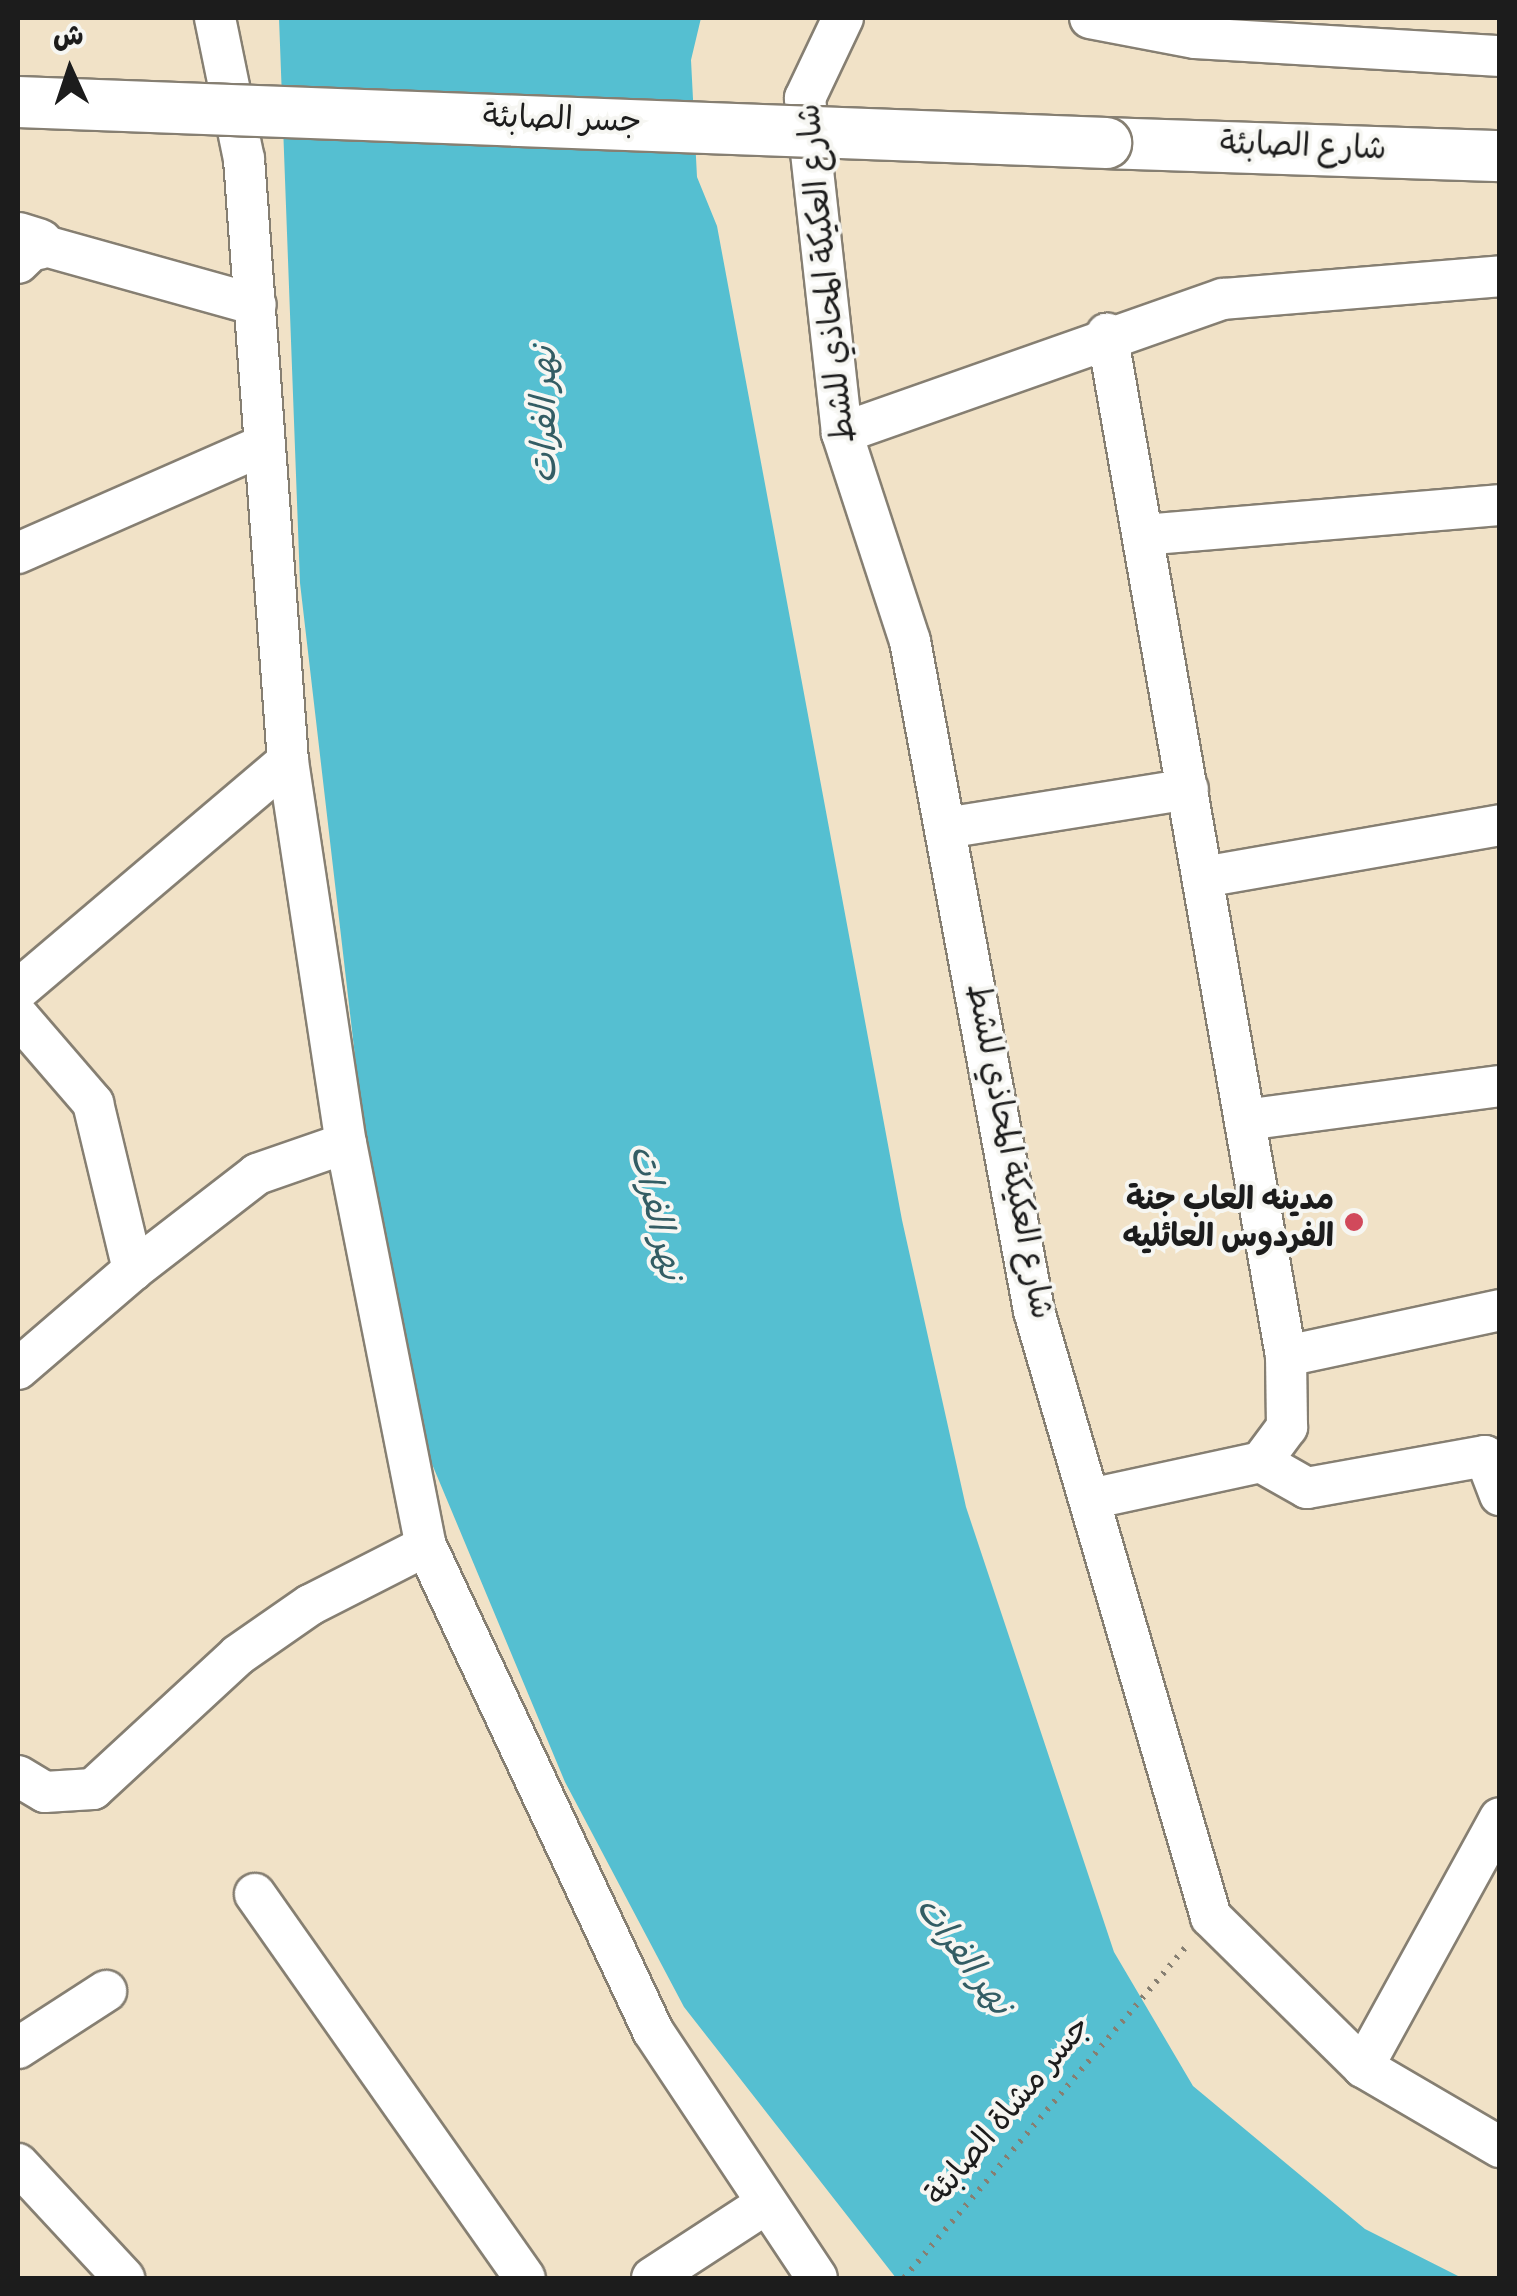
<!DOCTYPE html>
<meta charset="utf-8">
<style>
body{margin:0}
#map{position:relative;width:1517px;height:2296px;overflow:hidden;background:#f1e2c7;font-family:Dekko,"Playpen Sans Arabic",sans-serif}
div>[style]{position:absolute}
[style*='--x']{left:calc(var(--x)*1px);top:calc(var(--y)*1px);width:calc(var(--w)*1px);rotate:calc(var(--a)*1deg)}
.water>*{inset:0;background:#55bfd1}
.path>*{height:6px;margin-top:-3px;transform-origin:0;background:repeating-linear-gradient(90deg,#867f72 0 2.5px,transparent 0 10.5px)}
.roads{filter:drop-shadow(2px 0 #867f72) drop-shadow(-2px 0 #867f72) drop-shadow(0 2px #867f72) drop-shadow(0 -2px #867f72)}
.minor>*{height:40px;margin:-20px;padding:0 20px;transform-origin:20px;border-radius:20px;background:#fff}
.major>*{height:50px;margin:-25px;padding:0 25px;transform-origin:25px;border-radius:25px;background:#fff}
.bridges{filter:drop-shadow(2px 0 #867f72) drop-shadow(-2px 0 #867f72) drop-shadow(0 2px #867f72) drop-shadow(0 -2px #867f72)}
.major-bridge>*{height:50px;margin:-25px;padding:0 25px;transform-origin:25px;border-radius:25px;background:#fff}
.dots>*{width:28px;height:28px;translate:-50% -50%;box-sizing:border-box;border:5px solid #f6f6f2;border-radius:50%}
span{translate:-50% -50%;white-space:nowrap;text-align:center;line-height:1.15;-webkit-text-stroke:8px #f6f6f2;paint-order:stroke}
.street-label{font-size:32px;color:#1c1c1c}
.poi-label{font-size:32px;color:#1c1c1c;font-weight:700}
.right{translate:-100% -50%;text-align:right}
.water-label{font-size:35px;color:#335d64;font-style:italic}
.frame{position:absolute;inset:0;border:20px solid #1c1c1c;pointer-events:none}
.north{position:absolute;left:20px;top:20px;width:100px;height:100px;-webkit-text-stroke:8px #f6f6f2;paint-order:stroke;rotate:357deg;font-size:28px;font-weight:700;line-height:40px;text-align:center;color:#1c1c1c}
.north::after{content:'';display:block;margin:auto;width:35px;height:45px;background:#1c1c1c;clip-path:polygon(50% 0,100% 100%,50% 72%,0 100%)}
</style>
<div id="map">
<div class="water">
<i style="clip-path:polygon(279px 18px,701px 18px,691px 60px,697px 177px,717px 226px,902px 1220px,966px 1507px,1114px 1952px,1193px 2086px,1365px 2229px,1462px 2278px,896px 2278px,684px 2007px,565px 1782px,391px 1366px,300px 583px)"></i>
</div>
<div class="path">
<i style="--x:904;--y:2278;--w:438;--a:-49.6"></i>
</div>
<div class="roads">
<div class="minor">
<i style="--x:215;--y:18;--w:144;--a:78.4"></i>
<i style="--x:244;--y:159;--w:604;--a:85.82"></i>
<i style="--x:288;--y:761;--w:386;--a:81.4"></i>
<i style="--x:346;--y:1143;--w:411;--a:78.8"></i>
<i style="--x:426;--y:1546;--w:535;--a:64.92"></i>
<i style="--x:653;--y:2031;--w:296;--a:56.4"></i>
<i style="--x:843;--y:18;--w:89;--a:115.4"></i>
<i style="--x:805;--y:98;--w:337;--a:83.7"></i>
<i style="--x:842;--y:433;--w:219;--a:71.9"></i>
<i style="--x:910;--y:641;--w:681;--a:79.51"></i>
<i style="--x:1034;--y:1311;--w:631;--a:73.72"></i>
<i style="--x:1211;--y:1917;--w:214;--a:44.6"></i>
<i style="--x:1363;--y:2067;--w:159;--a:30.3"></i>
<i style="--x:1090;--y:18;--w:107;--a:10.8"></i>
<i style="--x:1195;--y:38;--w:306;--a:3.4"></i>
<i style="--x:18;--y:263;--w:28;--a:-44"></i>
<i style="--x:38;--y:244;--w:226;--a:15.6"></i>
<i style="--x:842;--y:433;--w:404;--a:-19.4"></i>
<i style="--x:1223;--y:299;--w:278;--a:-4.7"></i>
<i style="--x:1143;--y:535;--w:358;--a:-4.8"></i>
<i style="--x:18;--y:553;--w:266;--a:-23.7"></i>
<i style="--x:945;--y:828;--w:246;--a:-9.1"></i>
<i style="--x:1203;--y:877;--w:302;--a:-9.9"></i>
<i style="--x:18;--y:990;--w:354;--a:-40.3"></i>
<i style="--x:18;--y:1016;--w:115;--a:49.2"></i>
<i style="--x:93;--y:1103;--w:172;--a:76.5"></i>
<i style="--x:133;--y:1270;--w:152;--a:139.3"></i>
<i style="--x:1245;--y:1120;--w:257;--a:-7.6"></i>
<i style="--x:133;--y:1270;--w:157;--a:-37.7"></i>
<i style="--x:257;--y:1174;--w:94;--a:-19.2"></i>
<i style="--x:1286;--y:1356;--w:219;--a:-12.1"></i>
<i style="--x:1261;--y:1462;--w:53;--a:29.5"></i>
<i style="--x:1307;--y:1488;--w:181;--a:-10.2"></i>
<i style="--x:1485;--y:1456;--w:42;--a:69"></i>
<i style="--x:1090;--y:1499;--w:175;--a:-12.2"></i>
<i style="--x:1261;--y:1462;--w:44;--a:-53.4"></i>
<i style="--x:1287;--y:1427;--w:71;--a:-90.8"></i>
<i style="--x:1286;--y:1356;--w:1038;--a:-99.93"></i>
<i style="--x:18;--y:1776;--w:31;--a:31"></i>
<i style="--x:45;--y:1792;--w:48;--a:-3.6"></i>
<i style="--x:93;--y:1789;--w:197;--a:-42.7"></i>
<i style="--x:238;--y:1655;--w:88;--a:-34.8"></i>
<i style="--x:310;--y:1605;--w:130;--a:-27"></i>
<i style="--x:255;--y:1894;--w:469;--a:54.9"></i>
<i style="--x:18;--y:2048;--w:105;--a:-32.9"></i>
<i style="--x:1363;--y:2067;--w:284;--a:-61.2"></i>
<i style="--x:18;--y:2164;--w:156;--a:47.1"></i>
<i style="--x:652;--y:2278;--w:137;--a:-33.1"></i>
</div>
<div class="major">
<i style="--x:1106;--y:143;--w:394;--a:1.9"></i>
<i style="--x:18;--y:238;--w:21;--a:17"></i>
</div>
</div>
<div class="bridges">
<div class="major-bridge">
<i style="--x:18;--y:102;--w:1089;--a:2.16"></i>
</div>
</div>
<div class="dots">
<i style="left:1354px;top:1222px;background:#d1495b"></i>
</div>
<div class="street-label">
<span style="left:562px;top:123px;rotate:2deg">جسر الصابئة</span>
<span style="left:1303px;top:150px;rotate:2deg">شارع الصابئة</span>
<span style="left:830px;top:273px;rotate:-96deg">شارع العكيكة المحاذي للشط</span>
<span style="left:1006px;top:1152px;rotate:79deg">شارع العكيكة المحاذي للشط</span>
<span style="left:1011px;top:2113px;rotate:-50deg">جسر مشاة الصابئة</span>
</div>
<div class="poi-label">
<span class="right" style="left:1334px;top:1222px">مدينه العاب جنة<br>الفردوس العائليه</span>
</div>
<div class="water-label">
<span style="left:548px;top:415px;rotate:-90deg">نهر الفرات</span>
<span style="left:653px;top:1213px;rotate:77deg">نهر الفرات</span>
<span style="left:961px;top:1958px;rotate:54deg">نهر الفرات</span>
</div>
<div class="frame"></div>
<div class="north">ش</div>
</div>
